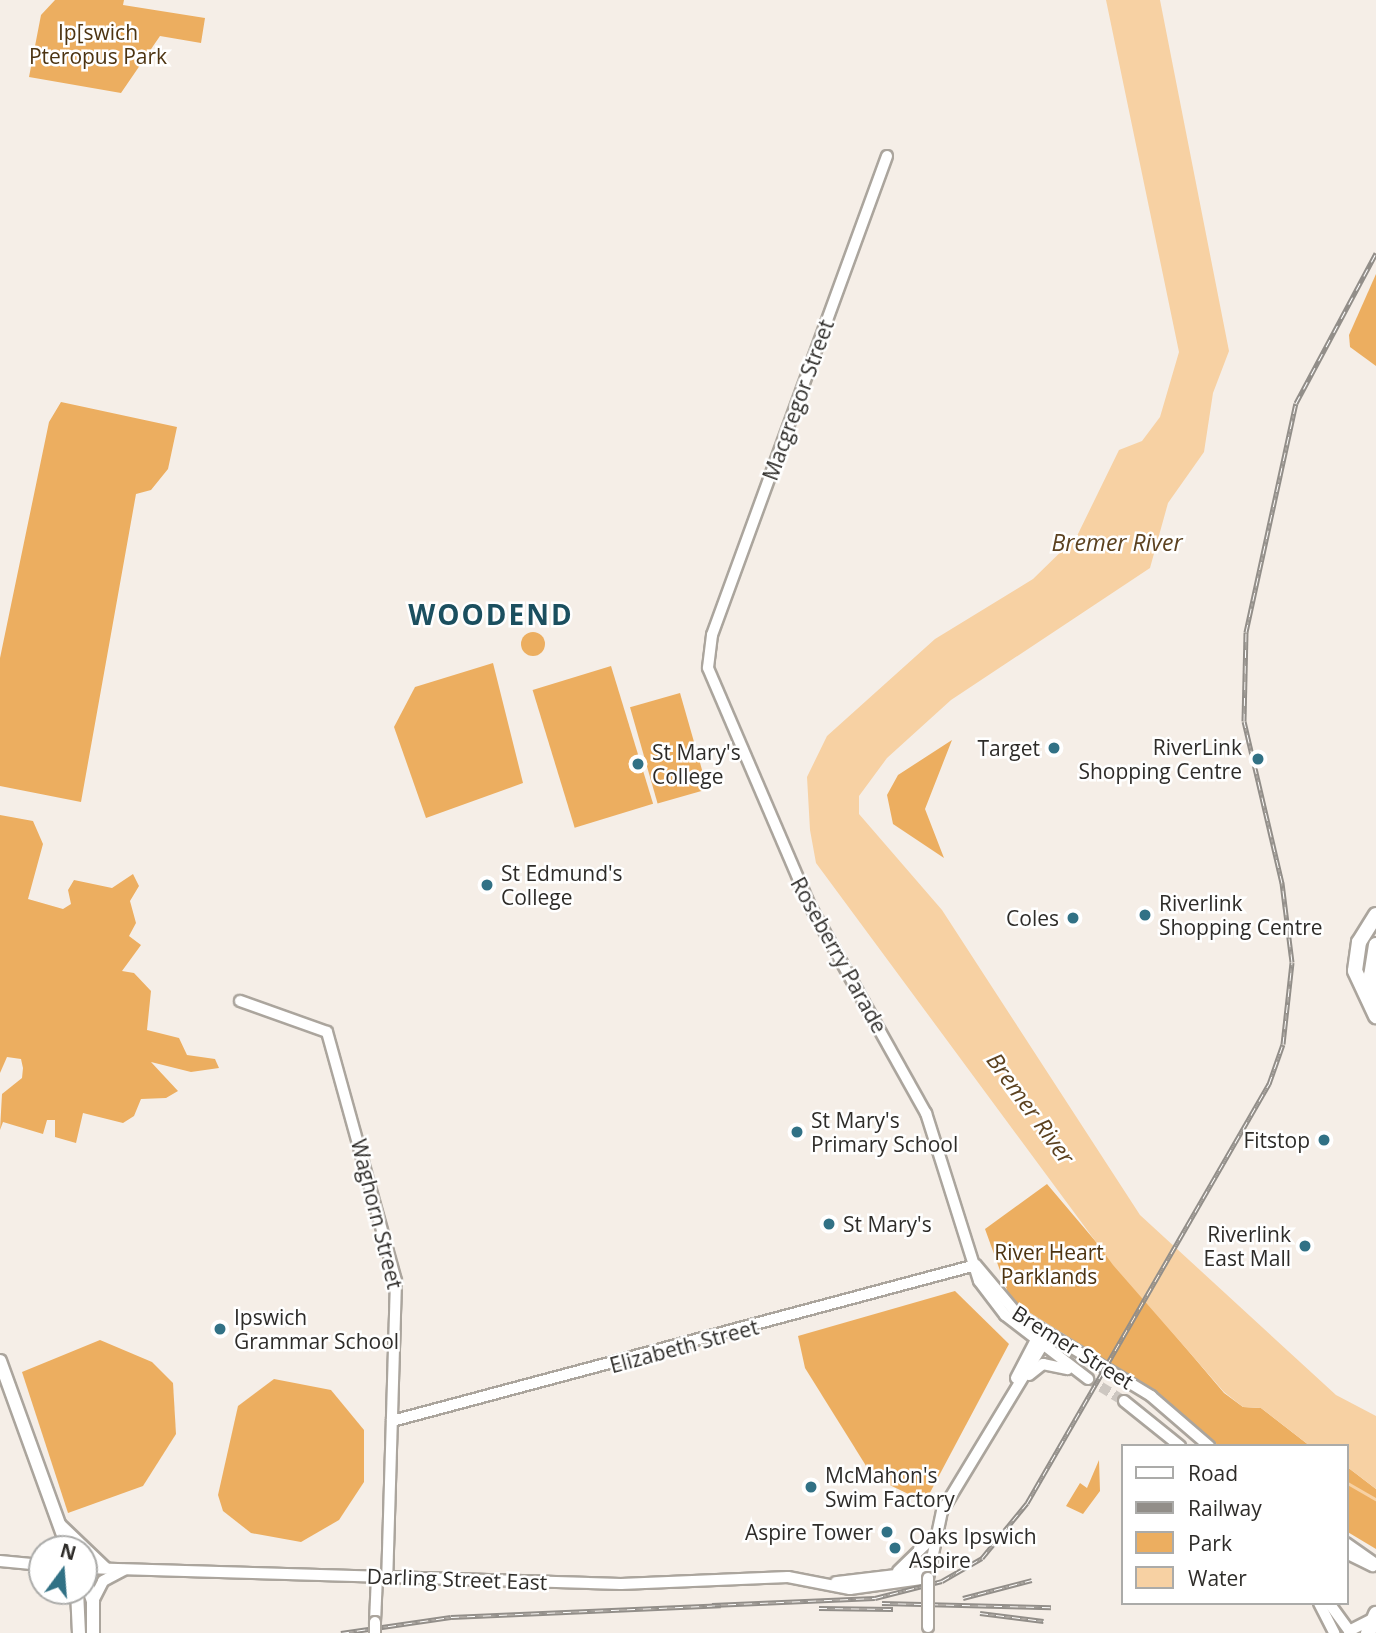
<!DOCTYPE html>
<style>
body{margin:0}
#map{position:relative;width:1376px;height:1633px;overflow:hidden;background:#f5eee7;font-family:"Open Sans",sans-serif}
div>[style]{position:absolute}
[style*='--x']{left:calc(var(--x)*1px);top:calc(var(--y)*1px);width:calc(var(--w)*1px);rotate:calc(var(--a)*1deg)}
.green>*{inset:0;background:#ecae60;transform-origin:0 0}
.round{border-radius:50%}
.water>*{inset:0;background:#f7d1a3}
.stream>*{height:2.5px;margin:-1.25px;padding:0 1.25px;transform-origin:1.25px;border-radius:1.25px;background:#f7d1a3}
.tertiary-tunnel>*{height:10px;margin-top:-5px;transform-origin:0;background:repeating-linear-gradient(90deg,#cdc7c1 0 10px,transparent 0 15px)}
.roads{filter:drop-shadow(2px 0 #aba59d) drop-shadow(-2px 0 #aba59d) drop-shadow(0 2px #aba59d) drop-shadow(0 -2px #aba59d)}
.tertiary>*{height:10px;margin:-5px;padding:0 5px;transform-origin:5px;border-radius:5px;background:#fff}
.secondary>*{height:12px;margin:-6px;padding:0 6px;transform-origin:6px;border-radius:6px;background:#fff}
.primary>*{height:14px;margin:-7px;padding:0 7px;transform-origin:7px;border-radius:7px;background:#fff}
.rail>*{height:5px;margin-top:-2.5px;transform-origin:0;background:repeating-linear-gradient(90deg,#fff 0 8px,#928e89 0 16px);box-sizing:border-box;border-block:2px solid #928e89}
.bridges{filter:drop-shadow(2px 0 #aba59d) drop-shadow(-2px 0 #aba59d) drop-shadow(0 2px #aba59d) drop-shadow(0 -2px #aba59d)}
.tertiary-bridge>*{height:10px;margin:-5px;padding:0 5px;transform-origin:5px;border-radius:5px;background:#fff}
.dots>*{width:19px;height:19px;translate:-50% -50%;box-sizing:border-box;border:4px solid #fff;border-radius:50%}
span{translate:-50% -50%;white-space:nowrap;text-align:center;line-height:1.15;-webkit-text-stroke:5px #fff;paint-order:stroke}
.park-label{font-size:21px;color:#4d3411}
.street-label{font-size:21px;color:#2e2c29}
.poi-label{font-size:21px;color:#2e2c29}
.right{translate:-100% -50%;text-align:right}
.left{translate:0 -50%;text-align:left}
.water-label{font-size:23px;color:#5c4220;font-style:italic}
.district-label{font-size:28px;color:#1b4f5f;font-weight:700;letter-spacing:2px}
.legend{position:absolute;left:1121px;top:1444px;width:228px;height:161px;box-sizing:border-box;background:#fff;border:2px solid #ababa9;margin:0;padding:9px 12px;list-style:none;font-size:21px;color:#2e2c29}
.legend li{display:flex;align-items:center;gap:14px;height:35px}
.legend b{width:35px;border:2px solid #ababa9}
.north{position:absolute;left:28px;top:1535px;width:70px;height:70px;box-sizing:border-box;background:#fff;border:2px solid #ababa9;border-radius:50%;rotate:16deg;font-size:19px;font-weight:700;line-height:28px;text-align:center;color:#2e2c29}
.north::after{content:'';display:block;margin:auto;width:24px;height:32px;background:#317185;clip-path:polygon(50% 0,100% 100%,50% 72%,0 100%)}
</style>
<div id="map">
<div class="green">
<i style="clip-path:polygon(55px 0,124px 0,123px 5px,205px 18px,201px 43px,160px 36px,121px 93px,29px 77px,41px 15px)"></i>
<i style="clip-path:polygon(1376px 274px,1376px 366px,1350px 347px,1349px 335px)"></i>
<i style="clip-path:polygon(61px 402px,177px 427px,168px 469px,151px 490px,136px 494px,81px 802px,0 786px,0 658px,49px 422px)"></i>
<i class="round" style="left:521px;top:632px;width:24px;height:24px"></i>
<i style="clip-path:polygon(493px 663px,523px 783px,426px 818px,394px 727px,415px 687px)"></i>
<i style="left:611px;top:666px;width:144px;height:82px;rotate:73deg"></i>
<i style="left:680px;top:693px;width:100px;height:52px;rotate:74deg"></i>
<i style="clip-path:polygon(952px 740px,925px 809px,944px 858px,893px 824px,887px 795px,898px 775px)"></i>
<i style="clip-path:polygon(0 815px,33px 821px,43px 844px,28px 899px,63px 909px,71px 904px,68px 890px,74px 880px,112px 888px,133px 874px,139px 886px,130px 901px,136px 923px,129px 936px,141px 945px,122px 971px,134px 973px,151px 991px,147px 1030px,179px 1038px,187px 1055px,215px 1059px,219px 1068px,191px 1072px,151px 1062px,178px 1091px,166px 1098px,141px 1099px,134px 1116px,123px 1123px,83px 1113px,76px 1143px,55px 1137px,55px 1120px,47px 1120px,43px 1134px,3px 1122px,0 1130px,2px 1094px,22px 1078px,23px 1068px,21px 1059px,7px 1057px,0 1073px)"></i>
<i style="clip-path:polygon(1047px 1184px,1224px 1393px,1243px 1407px,1261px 1408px,1310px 1446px,1219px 1446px,1144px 1384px,1011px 1301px,985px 1229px)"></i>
<i style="clip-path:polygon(955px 1291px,1009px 1344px,925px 1502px,873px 1477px,805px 1368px,798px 1336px)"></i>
<i style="clip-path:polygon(100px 1340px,152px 1362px,173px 1383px,176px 1434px,143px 1486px,68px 1513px,22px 1372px)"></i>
<i style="clip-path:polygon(274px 1379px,331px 1390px,364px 1430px,364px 1482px,339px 1520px,301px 1542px,251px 1533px,223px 1511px,218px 1495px,238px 1406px)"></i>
<i style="clip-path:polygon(1099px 1460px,1100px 1491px,1083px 1514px,1066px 1506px,1080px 1483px,1087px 1488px)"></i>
<i style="clip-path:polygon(1346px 1466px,1376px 1489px,1376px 1549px,1346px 1531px)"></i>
</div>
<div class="water">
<i style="clip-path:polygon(1106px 0,1160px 0,1229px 351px,1213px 393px,1204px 452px,1168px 503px,1150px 568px,951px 700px,887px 758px,859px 796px,859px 814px,942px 910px,1140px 1215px,1336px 1395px,1376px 1416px,1376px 1489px,1346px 1466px,1346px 1446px,1310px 1446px,1261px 1408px,1243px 1407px,1224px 1392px,1113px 1265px,816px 863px,810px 830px,807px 777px,827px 736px,935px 639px,1033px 579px,1077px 536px,1119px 450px,1142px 441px,1160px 417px,1179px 352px)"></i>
</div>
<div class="stream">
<i style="--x:1346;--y:1482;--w:34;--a:30"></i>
</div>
<div class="tertiary-tunnel">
<i style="--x:1088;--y:1379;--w:42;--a:31.4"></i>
</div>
<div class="roads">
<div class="tertiary">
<i style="--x:887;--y:156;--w:510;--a:110.07"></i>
<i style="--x:712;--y:635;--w:33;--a:97"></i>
<i style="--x:708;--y:668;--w:257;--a:66.8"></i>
<i style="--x:809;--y:904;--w:240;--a:60.8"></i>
<i style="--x:926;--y:1113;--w:176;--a:72.5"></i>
<i style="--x:979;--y:1281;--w:43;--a:52.6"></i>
<i style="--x:1005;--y:1315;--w:105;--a:37.6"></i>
<i style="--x:240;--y:1001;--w:92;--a:19.6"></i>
<i style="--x:327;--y:1032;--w:258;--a:74.5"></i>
<i style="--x:396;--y:1281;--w:296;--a:91.7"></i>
<i style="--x:976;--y:1265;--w:65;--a:50"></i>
<i style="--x:1018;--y:1315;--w:156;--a:31.3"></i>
<i style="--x:1151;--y:1396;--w:77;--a:40.8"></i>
<i style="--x:1029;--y:1375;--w:18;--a:-38"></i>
<i style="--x:1043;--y:1364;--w:25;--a:12"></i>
<i style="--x:1016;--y:1378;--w:50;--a:-62.4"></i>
<i style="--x:1124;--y:1401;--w:72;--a:38.8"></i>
<i style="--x:392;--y:1421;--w:604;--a:-14.96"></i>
<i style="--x:58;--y:1522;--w:66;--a:43.8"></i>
<i style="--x:1346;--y:1543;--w:37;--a:35"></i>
<i style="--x:1346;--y:1553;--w:30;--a:26"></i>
<i style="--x:0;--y:1561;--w:42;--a:5.4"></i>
<i style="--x:84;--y:1568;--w:537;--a:1.71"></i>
<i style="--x:621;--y:1584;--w:167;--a:-2.4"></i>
<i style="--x:788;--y:1577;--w:63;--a:11"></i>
<i style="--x:850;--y:1589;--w:79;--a:-8"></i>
<i style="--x:928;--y:1578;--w:68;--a:-78.2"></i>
<i style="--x:942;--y:1511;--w:205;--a:-58.8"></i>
<i style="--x:898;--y:1571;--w:43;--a:-44.1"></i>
<i style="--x:836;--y:1582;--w:85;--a:-6.8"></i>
<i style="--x:93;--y:1601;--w:22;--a:-63"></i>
<i style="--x:103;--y:1581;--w:24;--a:-28"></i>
<i style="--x:1319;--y:1603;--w:34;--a:63"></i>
<i style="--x:1329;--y:1603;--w:34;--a:54"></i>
<i style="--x:1349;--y:1631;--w:28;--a:-27"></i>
<i style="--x:375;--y:1622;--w:46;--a:-87.5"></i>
</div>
<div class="secondary">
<i style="--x:0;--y:1361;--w:200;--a:70.1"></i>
<i style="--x:84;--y:1575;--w:28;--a:71"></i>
<i style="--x:93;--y:1601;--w:32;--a:90"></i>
<i style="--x:77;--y:1591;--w:42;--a:87.3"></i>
</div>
<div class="primary">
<i style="--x:1376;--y:915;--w:32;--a:122"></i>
<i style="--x:1359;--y:942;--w:29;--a:98"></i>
<i style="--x:1355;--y:971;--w:50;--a:65"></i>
<i style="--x:1376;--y:945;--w:30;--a:99"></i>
<i style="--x:1371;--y:975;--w:20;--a:75"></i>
<i style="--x:1368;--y:1633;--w:21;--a:-67"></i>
</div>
</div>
<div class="rail">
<i style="--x:963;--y:1598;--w:71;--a:-14.6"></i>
<i style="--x:882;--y:1603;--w:169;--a:1.4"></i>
<i style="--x:712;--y:1605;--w:163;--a:-2.5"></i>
<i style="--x:875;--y:1598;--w:69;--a:-14.2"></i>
<i style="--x:942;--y:1581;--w:46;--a:-29.9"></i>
<i style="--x:982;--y:1558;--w:71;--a:-50.7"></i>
<i style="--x:1027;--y:1503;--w:484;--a:-60"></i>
<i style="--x:1269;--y:1084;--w:42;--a:-70.7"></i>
<i style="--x:1283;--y:1044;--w:82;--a:-83.7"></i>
<i style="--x:1292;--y:962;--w:80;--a:-97.2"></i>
<i style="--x:1282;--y:883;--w:166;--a:-103.2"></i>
<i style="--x:1244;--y:721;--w:89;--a:-88.7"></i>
<i style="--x:1246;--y:632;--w:234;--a:-77.7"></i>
<i style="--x:1296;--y:403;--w:170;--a:-61.9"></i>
<i style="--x:819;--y:1608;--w:74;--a:0.8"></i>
<i style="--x:980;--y:1613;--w:64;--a:7.1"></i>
<i style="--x:341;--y:1633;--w:111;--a:-8.3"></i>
<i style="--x:451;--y:1617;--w:270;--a:-2.5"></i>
</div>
<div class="bridges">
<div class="tertiary-bridge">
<i style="--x:928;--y:1578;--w:49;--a:90"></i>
<i style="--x:375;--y:1633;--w:11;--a:-90"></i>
</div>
</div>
<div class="dots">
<i style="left:1054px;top:748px;background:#317185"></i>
<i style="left:1258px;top:759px;background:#317185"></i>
<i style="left:638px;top:764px;background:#317185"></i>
<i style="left:487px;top:885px;background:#317185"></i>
<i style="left:1145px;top:915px;background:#317185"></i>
<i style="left:1073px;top:918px;background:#317185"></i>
<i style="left:797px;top:1132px;background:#317185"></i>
<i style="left:1324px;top:1140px;background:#317185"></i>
<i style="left:829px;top:1224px;background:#317185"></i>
<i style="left:1305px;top:1246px;background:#317185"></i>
<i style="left:220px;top:1329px;background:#317185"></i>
<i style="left:811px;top:1487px;background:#317185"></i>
<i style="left:887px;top:1532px;background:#317185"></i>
<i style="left:895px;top:1548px;background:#317185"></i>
</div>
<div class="park-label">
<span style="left:98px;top:44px">Ip[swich<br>Pteropus Park</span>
<span style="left:1049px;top:1264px">River Heart<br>Parklands</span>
</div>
<div class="street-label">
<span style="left:798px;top:400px;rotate:-70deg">Macgregor Street</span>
<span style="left:839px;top:955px;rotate:61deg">Roseberry Parade</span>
<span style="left:377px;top:1214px;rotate:76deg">Waghorn Street</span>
<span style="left:684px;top:1346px;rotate:-15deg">Elizabeth Street</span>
<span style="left:1073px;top:1347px;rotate:32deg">Bremer Street</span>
<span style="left:457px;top:1579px;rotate:2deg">Darling Street East</span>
</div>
<div class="poi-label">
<span class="right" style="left:1242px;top:759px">RiverLink<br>Shopping Centre</span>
<span class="right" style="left:1040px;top:748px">Target</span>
<span class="left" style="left:652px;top:764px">St Mary's<br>College</span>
<span class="left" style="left:501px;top:885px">St Edmund's<br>College</span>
<span class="left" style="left:1159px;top:915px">Riverlink<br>Shopping Centre</span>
<span class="right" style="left:1059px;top:918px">Coles</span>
<span class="left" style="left:811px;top:1132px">St Mary's<br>Primary School</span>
<span class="right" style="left:1310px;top:1140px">Fitstop</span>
<span class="left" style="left:843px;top:1224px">St Mary's</span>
<span class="right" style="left:1291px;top:1246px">Riverlink<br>East Mall</span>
<span class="left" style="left:234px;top:1329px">Ipswich<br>Grammar School</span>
<span class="left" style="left:825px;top:1487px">McMahon's<br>Swim Factory</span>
<span class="right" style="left:873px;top:1532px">Aspire Tower</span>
<span class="left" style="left:909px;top:1548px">Oaks Ipswich<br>Aspire</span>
</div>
<div class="water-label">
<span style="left:1117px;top:542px">Bremer River</span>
<span style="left:1031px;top:1108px;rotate:54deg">Bremer River</span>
</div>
<div class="district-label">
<span style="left:491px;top:614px">WOODEND</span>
</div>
<ul class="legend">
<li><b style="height:9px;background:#fff"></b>Road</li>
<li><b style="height:9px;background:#928e89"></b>Railway</li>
<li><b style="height:19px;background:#ecae60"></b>Park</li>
<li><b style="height:19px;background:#f7d1a3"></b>Water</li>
</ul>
<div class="north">N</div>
</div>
